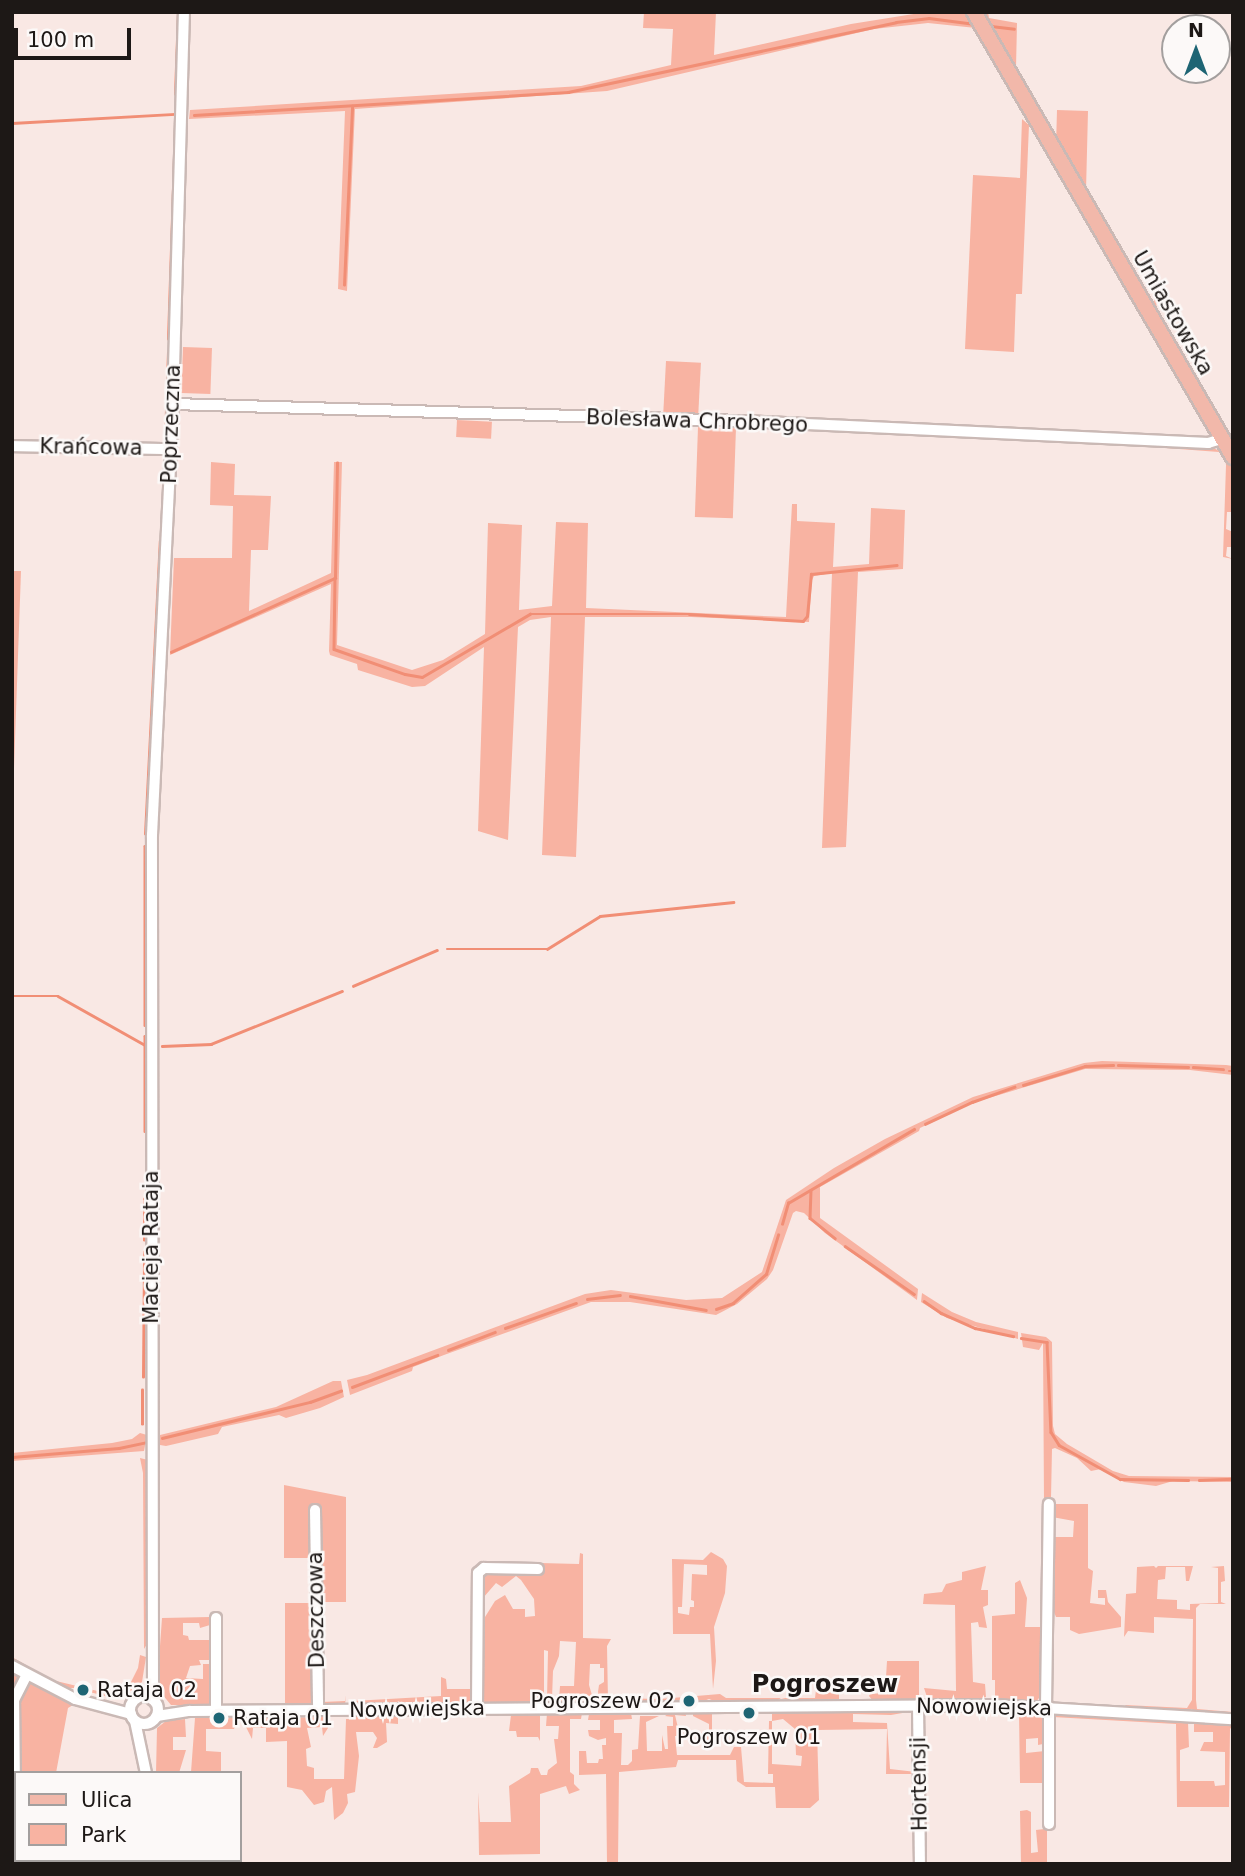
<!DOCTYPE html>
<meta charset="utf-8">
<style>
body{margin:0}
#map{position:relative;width:1245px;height:1876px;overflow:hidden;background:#f9e8e4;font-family:"DejaVu Sans",sans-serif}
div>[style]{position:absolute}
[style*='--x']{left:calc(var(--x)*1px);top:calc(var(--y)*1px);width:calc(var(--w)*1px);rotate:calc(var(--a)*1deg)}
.green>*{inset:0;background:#f8b3a2;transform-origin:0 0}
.stream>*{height:2.5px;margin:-1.25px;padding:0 1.25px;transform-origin:1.25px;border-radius:1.25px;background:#f18e75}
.roads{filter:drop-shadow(2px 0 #cab9b5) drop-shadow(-2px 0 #cab9b5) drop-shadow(0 2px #cab9b5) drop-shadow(0 -2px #cab9b5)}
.minor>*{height:10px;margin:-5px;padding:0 5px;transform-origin:5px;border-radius:5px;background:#fff}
.minor>.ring{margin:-5px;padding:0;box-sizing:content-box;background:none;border:10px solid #fff;border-radius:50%}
.major>*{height:14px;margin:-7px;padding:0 7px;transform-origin:7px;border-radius:7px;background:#f2b8aa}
.dots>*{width:19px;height:19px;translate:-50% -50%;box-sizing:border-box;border:4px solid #fcf9f8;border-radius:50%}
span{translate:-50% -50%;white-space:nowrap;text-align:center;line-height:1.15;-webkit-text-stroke:5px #fcf9f8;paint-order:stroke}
.street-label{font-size:21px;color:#1d1816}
.poi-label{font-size:21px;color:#1d1816}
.left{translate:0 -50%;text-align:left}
.right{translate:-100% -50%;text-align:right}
.quarter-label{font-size:24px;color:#1d1816;font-weight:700}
.frame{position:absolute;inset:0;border:14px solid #1d1816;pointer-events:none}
.legend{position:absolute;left:14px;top:1771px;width:228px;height:91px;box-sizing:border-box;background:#fcf9f8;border:2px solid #a39f9e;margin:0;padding:9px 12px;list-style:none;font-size:21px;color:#1d1816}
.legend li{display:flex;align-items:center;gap:14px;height:35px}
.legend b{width:35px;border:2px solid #a39f9e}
.north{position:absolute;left:1161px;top:14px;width:70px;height:70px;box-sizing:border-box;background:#fcf9f8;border:2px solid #a39f9e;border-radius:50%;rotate:0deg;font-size:19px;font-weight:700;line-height:28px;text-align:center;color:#1d1816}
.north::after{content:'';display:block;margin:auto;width:24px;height:32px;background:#1e6574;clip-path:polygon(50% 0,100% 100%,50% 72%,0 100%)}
.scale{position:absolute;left:14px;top:28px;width:117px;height:32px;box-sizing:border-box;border:4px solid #1d1816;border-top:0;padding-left:9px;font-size:21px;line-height:24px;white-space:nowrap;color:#1d1816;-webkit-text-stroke:5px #fcf9f8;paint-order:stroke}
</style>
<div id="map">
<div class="green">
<i style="clip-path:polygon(644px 12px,716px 12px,714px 55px,851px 24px,926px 12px,968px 12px,976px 28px,928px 23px,874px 29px,607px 91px,355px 109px,347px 291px,338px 289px,345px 111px,189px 119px,190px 110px,581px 86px,671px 65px,673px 29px,643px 28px)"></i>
<i style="clip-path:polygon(982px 12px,988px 12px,989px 18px,1017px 23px,1016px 68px,1012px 67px)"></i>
<i style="clip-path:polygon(1057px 110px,1088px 111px,1086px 191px,1151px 307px,1157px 294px,1156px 315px,1228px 439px,1233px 435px,1233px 450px,1056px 146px)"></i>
<i style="clip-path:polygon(1022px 119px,1029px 125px,1022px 294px,1016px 294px,1014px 352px,965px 349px,973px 175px,1020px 178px)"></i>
<i style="left:183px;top:347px;width:29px;height:46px;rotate:2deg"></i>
<i style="left:666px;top:361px;width:35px;height:52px;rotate:3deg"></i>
<i style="left:457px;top:420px;width:35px;height:17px;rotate:3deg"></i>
<i style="left:698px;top:427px;width:38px;height:90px;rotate:2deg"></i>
<i style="clip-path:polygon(1072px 441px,1212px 447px,1219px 451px,1233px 465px,1233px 512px,1227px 512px,1226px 529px,1233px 532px,1233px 547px,1227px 547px,1226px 556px,1233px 559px,1223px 557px,1226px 465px,1225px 458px,1219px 452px)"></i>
<i style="clip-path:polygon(211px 462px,235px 464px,234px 495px,271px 496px,268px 550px,251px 550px,249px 611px,331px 573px,334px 462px,342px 462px,337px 645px,412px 670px,443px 660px,485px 634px,488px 523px,522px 525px,519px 610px,552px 606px,556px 522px,588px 523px,586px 608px,786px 617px,792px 504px,797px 504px,797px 521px,835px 523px,833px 567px,869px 564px,871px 508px,905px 510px,903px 569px,858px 572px,846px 847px,822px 848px,832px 573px,814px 576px,812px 580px,809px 622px,691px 617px,585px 617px,576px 857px,542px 855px,551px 617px,530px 620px,518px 627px,508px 840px,478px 831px,484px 647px,425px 686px,412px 687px,358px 670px,357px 664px,330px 655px,329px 651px,331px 584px,170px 655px,174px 558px,232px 558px,233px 506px,210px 505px)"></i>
<i style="clip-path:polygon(12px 571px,21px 571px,12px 825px)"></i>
<i style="clip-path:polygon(1102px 1061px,1226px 1065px,1233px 1066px,1233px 1075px,1190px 1070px,1085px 1069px,972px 1103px,920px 1128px,919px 1131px,820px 1187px,820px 1218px,918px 1289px,917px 1300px,825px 1233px,804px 1213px,796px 1211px,793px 1213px,773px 1270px,767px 1279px,737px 1304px,716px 1315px,630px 1302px,591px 1302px,444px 1355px,413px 1367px,412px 1371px,350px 1395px,347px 1380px,367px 1375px,585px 1294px,611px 1290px,686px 1300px,722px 1298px,762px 1272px,786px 1200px,834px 1168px,885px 1139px,973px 1097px,1084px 1063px)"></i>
<i style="clip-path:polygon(922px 1293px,952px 1312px,976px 1322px,1018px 1332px,1018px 1339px,947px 1318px,921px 1302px)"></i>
<i style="clip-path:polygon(1021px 1333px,1046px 1337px,1052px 1342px,1053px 1426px,1055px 1434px,1067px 1444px,1113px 1471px,1129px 1476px,1233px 1477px,1233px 1482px,1173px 1481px,1156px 1486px,1124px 1482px,1101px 1469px,1091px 1471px,1077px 1458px,1055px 1448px,1052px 1449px,1051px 1498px,1048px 1504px,1044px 1503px,1043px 1343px,1039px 1350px,1023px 1347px)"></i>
<i style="clip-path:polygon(333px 1381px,341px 1381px,344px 1397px,320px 1408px,286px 1418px,279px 1415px,222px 1427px,218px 1434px,166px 1446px,160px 1445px,160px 1435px,276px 1407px)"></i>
<i style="clip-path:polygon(140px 1433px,147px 1435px,144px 1451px,12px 1461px,12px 1453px,112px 1443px,132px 1439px)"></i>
<i style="clip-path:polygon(140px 1458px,148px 1460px,147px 1644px,144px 1649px,143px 1473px)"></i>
<i style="clip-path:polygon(284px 1485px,346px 1497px,346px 1602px,320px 1602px,320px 1558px,284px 1558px)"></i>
<i style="clip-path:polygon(1051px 1504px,1088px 1504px,1088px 1568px,1093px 1571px,1090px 1603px,1105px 1605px,1105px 1598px,1098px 1598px,1098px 1590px,1106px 1590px,1108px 1602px,1121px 1617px,1121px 1627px,1079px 1634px,1070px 1630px,1070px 1617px,1056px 1617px,1052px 1607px,1052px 1537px,1073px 1537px,1074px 1521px,1052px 1517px)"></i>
<i style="clip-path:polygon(evenodd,711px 1552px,723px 1559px,727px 1566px,725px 1593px,714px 1627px,716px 1661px,713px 1689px,710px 1634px,673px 1634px,672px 1559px,703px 1560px,711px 1552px,684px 1564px,707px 1565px,707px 1575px,692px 1574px,691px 1600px,694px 1601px,694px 1607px,690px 1607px,689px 1615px,678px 1613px,678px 1607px,682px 1607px,684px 1564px)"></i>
<i style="clip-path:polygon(580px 1553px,583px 1554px,583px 1638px,611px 1639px,607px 1646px,608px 1701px,601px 1702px,598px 1692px,599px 1685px,604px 1682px,604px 1668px,600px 1668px,600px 1664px,590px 1664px,589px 1685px,594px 1702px,579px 1699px,578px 1703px,564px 1703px,559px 1699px,560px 1686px,574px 1686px,576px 1642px,560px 1641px,559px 1656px,553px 1671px,552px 1699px,547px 1699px,548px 1651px,544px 1650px,544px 1699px,538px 1702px,485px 1703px,481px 1696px,485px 1617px,495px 1601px,505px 1595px,513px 1609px,525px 1609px,525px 1617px,535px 1616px,534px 1599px,521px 1580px,516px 1576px,502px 1587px,496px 1583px,483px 1598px,483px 1574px,538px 1574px,540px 1563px,579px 1564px)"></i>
<i style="clip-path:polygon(986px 1566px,981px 1590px,988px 1590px,988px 1605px,983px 1607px,987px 1628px,979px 1627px,978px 1622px,971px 1623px,973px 1682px,985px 1684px,986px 1697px,969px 1701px,928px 1700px,924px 1688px,956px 1691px,955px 1605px,923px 1604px,924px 1594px,942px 1592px,946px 1584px,962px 1580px,962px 1572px)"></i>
<i style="clip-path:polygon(1154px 1566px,1156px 1568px,1158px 1566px,1193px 1566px,1189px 1581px,1186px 1581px,1185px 1567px,1166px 1567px,1165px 1579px,1158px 1580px,1157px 1599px,1177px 1600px,1177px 1609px,1190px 1610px,1190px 1604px,1218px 1603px,1218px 1568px,1211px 1567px,1224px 1566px,1225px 1581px,1221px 1582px,1221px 1602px,1226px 1604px,1200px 1604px,1196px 1608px,1196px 1700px,1197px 1709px,1233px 1712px,1233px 1716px,1198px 1713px,1191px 1709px,1189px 1712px,1127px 1708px,1125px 1705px,1187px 1708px,1192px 1700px,1193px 1619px,1154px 1617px,1154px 1633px,1128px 1631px,1124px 1637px,1126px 1594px,1136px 1593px,1137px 1567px)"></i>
<i style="clip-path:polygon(1020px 1580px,1027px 1598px,1025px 1627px,1040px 1627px,1043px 1637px,1042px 1694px,1036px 1702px,1000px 1701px,995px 1698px,995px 1680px,992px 1680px,992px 1616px,1015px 1614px,1015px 1583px)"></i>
<i style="clip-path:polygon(285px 1603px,312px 1603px,322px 1702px,345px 1701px,346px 1695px,345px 1705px,258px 1706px,285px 1703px)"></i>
<i style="clip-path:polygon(210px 1617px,210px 1625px,200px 1628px,199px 1623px,183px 1623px,183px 1635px,188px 1636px,189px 1640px,210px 1640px,211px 1660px,199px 1660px,201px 1665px,190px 1666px,186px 1678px,203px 1679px,203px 1664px,211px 1664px,211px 1705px,171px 1705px,157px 1688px,162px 1618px)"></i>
<i style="clip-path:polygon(140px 1655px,146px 1657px,142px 1682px,131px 1691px,122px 1690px,124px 1696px,113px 1698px,74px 1688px,61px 1688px,12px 1660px,12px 1657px,52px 1680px,110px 1694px,129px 1686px,138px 1668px)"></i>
<i style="clip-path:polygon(887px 1661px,919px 1661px,919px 1696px,913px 1701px,873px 1701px,869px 1696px,870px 1694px,885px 1693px)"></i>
<i style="clip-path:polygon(12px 1671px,73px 1705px,68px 1708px,56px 1773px,16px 1773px,16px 1796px,12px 1796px)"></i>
<i style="clip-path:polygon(441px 1677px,446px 1679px,447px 1689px,475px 1689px,472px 1704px,454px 1705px,446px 1701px,436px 1704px,405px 1705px,398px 1701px,396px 1705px,353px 1705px,351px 1703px,353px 1699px,353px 1701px,441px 1696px)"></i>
<i style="clip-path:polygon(816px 1690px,839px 1693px,839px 1700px,794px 1701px,781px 1698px,775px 1702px,717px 1702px,709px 1699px,701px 1702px,622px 1703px,610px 1698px,660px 1699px,720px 1694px,726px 1698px,815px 1698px)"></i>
<i style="clip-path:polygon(994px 1710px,1045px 1715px,1043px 1744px,1038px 1745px,1038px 1738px,1026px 1739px,1026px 1753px,1045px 1751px,1045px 1783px,1020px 1783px,1019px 1712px)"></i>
<i style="clip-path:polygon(evenodd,844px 1711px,914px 1711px,891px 1715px,853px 1714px,853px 1722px,887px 1723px,890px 1769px,916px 1772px,915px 1774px,886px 1774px,887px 1729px,817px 1730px,819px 1800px,810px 1808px,776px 1808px,775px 1787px,746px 1787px,737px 1781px,736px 1760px,678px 1760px,676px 1767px,619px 1772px,618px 1864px,607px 1864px,606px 1774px,579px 1775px,579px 1751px,586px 1751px,587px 1763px,598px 1763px,599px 1759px,603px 1759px,602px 1745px,606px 1745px,606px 1738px,598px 1740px,589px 1736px,588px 1730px,600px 1730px,600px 1720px,588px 1720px,589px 1714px,631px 1713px,632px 1719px,614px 1720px,614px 1733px,622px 1733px,621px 1765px,628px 1765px,632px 1761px,632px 1750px,638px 1749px,640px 1716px,659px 1716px,646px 1722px,647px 1751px,662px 1751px,662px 1735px,665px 1749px,668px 1749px,667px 1726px,673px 1726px,673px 1717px,665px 1716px,671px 1712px,685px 1712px,686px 1716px,675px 1715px,679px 1732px,697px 1733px,709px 1731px,709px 1724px,693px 1716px,693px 1712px,844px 1711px,712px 1713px,772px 1714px,772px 1721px,769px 1721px,768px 1774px,773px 1774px,773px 1783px,744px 1782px,741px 1747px,734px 1747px,730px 1755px,677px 1755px,675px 1736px,696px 1736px,697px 1742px,712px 1742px,712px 1713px,844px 1711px,783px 1719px,795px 1729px,796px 1755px,802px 1756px,801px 1766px,772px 1764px,772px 1721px,783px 1719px)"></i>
<i style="clip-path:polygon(547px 1713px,582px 1713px,581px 1719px,570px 1719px,570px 1772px,574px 1775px,574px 1784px,580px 1790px,569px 1794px,566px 1786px,540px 1794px,540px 1854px,479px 1855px,478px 1792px,480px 1822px,511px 1822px,509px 1786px,530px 1773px,531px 1768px,538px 1768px,541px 1775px,547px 1775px,548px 1770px,557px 1763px,554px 1739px,558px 1739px,559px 1726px,546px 1726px)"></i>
<i style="clip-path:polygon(1054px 1714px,1188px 1722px,1189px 1747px,1180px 1750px,1180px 1781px,1214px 1781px,1215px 1786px,1225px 1785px,1225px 1752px,1200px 1751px,1204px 1742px,1213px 1742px,1213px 1732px,1194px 1732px,1194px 1723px,1233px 1725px,1230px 1729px,1229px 1807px,1177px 1807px,1176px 1724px,1053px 1717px,1051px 1715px)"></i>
<i style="clip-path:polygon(398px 1715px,398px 1724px,386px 1723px,387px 1742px,377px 1748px,373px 1748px,377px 1738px,373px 1732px,356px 1732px,359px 1756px,355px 1792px,347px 1794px,348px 1803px,343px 1813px,334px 1820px,332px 1787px,326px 1791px,324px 1802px,314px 1805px,302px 1790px,287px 1787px,287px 1741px,266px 1742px,266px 1728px,253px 1728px,252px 1739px,245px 1725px,247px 1718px,253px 1718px,326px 1717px,328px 1728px,323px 1736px,322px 1727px,307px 1728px,311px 1747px,306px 1749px,307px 1766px,314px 1768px,314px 1779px,344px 1779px,346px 1719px,352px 1719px,352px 1716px)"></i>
<i style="clip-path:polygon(511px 1715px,540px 1715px,540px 1741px,538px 1737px,517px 1737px,516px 1731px,509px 1731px)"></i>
<i style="clip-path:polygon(195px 1718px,236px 1718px,237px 1721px,234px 1729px,206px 1729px,206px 1751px,221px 1752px,221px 1773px,191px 1772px)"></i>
<i style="clip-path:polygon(185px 1719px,186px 1737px,173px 1737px,173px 1750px,186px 1750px,179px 1773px,156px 1773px,157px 1728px,166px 1721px)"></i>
<i style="clip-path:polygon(1027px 1810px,1031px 1812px,1031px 1853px,1038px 1852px,1036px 1830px,1044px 1829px,1044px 1817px,1047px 1824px,1047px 1864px,1021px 1864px,1020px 1811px)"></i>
</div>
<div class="stream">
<i style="--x:991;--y:26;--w:23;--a:7"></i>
<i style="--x:175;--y:94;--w:82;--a:-87.9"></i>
<i style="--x:194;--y:115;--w:375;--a:-3.5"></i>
<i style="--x:568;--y:92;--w:335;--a:-12"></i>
<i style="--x:896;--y:22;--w:33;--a:-7"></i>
<i style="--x:929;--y:18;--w:46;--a:7.4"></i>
<i style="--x:12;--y:123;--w:163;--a:-3.2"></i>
<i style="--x:344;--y:285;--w:179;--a:-87.4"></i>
<i style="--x:168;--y:339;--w:210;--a:-88.1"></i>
<i style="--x:165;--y:438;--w:85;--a:-88"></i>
<i style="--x:335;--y:578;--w:115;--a:-89"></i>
<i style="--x:171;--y:652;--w:180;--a:-24.3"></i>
<i style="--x:335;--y:578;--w:71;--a:90.8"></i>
<i style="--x:334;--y:649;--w:75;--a:19.4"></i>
<i style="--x:405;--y:674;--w:17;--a:10"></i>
<i style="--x:422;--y:677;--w:125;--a:-30.3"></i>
<i style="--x:530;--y:614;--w:159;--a:0"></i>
<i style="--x:689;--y:614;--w:114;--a:3.5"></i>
<i style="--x:803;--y:621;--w:6;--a:-51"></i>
<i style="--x:807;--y:616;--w:42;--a:-84.6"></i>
<i style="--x:811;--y:574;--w:86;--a:-6"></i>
<i style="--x:145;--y:834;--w:293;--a:-87.1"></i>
<i style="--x:145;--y:846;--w:179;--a:90"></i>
<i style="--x:447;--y:949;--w:100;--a:0"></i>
<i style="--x:547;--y:949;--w:62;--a:-31.9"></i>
<i style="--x:600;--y:916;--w:134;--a:-6"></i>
<i style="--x:353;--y:986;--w:91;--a:-23.2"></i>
<i style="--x:12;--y:996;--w:46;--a:0"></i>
<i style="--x:58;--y:996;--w:100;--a:29.4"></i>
<i style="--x:145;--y:1036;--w:95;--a:90"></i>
<i style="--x:162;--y:1046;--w:49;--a:-2.3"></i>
<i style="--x:211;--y:1044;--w:141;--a:-22"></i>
<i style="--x:1118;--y:1065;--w:70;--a:1.6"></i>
<i style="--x:1193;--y:1067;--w:30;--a:4"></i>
<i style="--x:1229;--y:1071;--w:4;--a:0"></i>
<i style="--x:1023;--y:1085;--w:65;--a:-17"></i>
<i style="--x:1085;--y:1066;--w:28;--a:-2"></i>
<i style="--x:925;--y:1124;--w:52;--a:-25.1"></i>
<i style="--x:972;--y:1102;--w:45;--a:-19.7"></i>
<i style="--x:811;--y:1190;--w:28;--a:92"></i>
<i style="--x:810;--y:1218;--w:32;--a:39"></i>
<i style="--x:782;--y:1224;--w:22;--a:-74"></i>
<i style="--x:788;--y:1203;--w:146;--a:-30.4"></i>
<i style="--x:144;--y:1240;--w:41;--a:-90"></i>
<i style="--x:845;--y:1246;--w:84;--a:34.8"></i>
<i style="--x:630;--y:1296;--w:77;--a:10.4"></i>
<i style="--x:587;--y:1299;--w:33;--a:-7"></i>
<i style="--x:924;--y:1301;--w:21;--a:35"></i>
<i style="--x:941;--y:1313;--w:37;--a:24"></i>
<i style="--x:975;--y:1328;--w:39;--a:12"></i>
<i style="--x:716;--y:1309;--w:18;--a:-19"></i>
<i style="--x:733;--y:1303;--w:44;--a:-41.3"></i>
<i style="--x:766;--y:1274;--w:41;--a:-72.9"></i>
<i style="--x:505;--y:1328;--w:75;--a:-19.4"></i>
<i style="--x:1021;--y:1338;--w:26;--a:9"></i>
<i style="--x:1047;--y:1342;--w:90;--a:87.5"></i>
<i style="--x:1051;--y:1432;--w:15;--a:58"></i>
<i style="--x:1059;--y:1445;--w:70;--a:29.1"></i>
<i style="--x:1120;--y:1479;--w:68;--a:0.8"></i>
<i style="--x:448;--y:1350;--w:50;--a:-21"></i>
<i style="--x:143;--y:1377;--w:125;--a:-89.5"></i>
<i style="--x:352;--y:1387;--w:91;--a:-20.6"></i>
<i style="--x:142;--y:1424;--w:34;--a:-90"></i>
<i style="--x:162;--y:1438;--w:152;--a:-13.7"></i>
<i style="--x:310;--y:1402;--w:33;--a:-20"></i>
<i style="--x:12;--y:1457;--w:107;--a:-4.8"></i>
<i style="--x:119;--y:1448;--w:29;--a:-12"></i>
<i style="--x:1199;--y:1480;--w:34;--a:-2"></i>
<i style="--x:144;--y:1860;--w:4;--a:90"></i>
</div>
<div class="roads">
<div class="minor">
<i style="--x:173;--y:404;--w:570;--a:1.71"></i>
<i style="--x:743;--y:421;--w:466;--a:2.7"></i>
<i style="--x:1208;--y:443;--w:14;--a:-17"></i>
<i style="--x:12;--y:446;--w:159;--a:1.1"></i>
<i style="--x:315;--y:1510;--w:200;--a:89.1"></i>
<i style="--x:216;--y:1618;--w:94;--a:90"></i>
<i style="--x:12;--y:1666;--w:71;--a:27.6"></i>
<i style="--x:75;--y:1699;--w:58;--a:15"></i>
<i class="ring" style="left:130px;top:1696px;width:18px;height:18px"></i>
<i style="--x:153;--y:1700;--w:865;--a:-90.07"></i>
<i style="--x:152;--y:835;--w:432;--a:-87.2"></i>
<i style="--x:173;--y:404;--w:392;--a:-88.4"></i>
<i style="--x:918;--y:1705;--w:159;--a:89.3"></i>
<i style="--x:1046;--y:1707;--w:203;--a:-89.2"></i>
<i style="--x:1049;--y:1707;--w:117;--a:90"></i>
<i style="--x:477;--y:1708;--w:135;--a:-89.6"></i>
<i style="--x:478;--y:1573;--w:8;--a:-40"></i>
<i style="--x:484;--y:1568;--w:54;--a:1.1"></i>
<i style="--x:157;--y:1716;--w:33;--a:-9"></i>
<i style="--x:190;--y:1711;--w:804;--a:-0.43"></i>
<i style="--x:994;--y:1705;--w:239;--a:3.4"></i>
<i style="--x:135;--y:1721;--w:53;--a:78.1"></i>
<i style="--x:15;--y:1791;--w:91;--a:-90.6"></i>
<i style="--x:14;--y:1700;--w:28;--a:-63"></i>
<i style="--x:150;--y:1860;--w:4;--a:90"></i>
</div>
<div class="major">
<i style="--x:974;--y:12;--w:515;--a:59.8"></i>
</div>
</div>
<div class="dots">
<i style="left:83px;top:1690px;background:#1e6574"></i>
<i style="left:689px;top:1701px;background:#1e6574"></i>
<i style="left:749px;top:1713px;background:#1e6574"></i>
<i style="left:219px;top:1718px;background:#1e6574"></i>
</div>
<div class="street-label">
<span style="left:1173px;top:313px;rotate:60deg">Umiastowska</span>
<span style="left:697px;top:421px;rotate:2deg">Bolesława Chrobrego</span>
<span style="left:171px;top:424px;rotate:-88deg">Poprzeczna</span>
<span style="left:91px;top:447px;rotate:1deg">Krańcowa</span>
<span style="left:151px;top:1247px;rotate:-90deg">Macieja Rataja</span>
<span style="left:316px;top:1610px;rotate:-91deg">Deszczowa</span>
<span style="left:984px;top:1707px;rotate:1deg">Nowowiejska</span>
<span style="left:417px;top:1709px;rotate:-1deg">Nowowiejska</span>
<span style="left:919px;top:1784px;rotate:-91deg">Hortensji</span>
</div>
<div class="poi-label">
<span class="left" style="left:97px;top:1690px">Rataja 02</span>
<span class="right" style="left:675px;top:1701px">Pogroszew 02</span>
<span class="left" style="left:233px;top:1718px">Rataja 01</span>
<span style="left:749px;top:1737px">Pogroszew 01</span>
</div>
<div class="quarter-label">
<span style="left:825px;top:1685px">Pogroszew</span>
</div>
<div class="frame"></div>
<ul class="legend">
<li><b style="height:9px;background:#f2b8aa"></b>Ulica</li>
<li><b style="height:19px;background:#f8b3a2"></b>Park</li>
</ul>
<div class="north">N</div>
<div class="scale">100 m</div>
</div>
